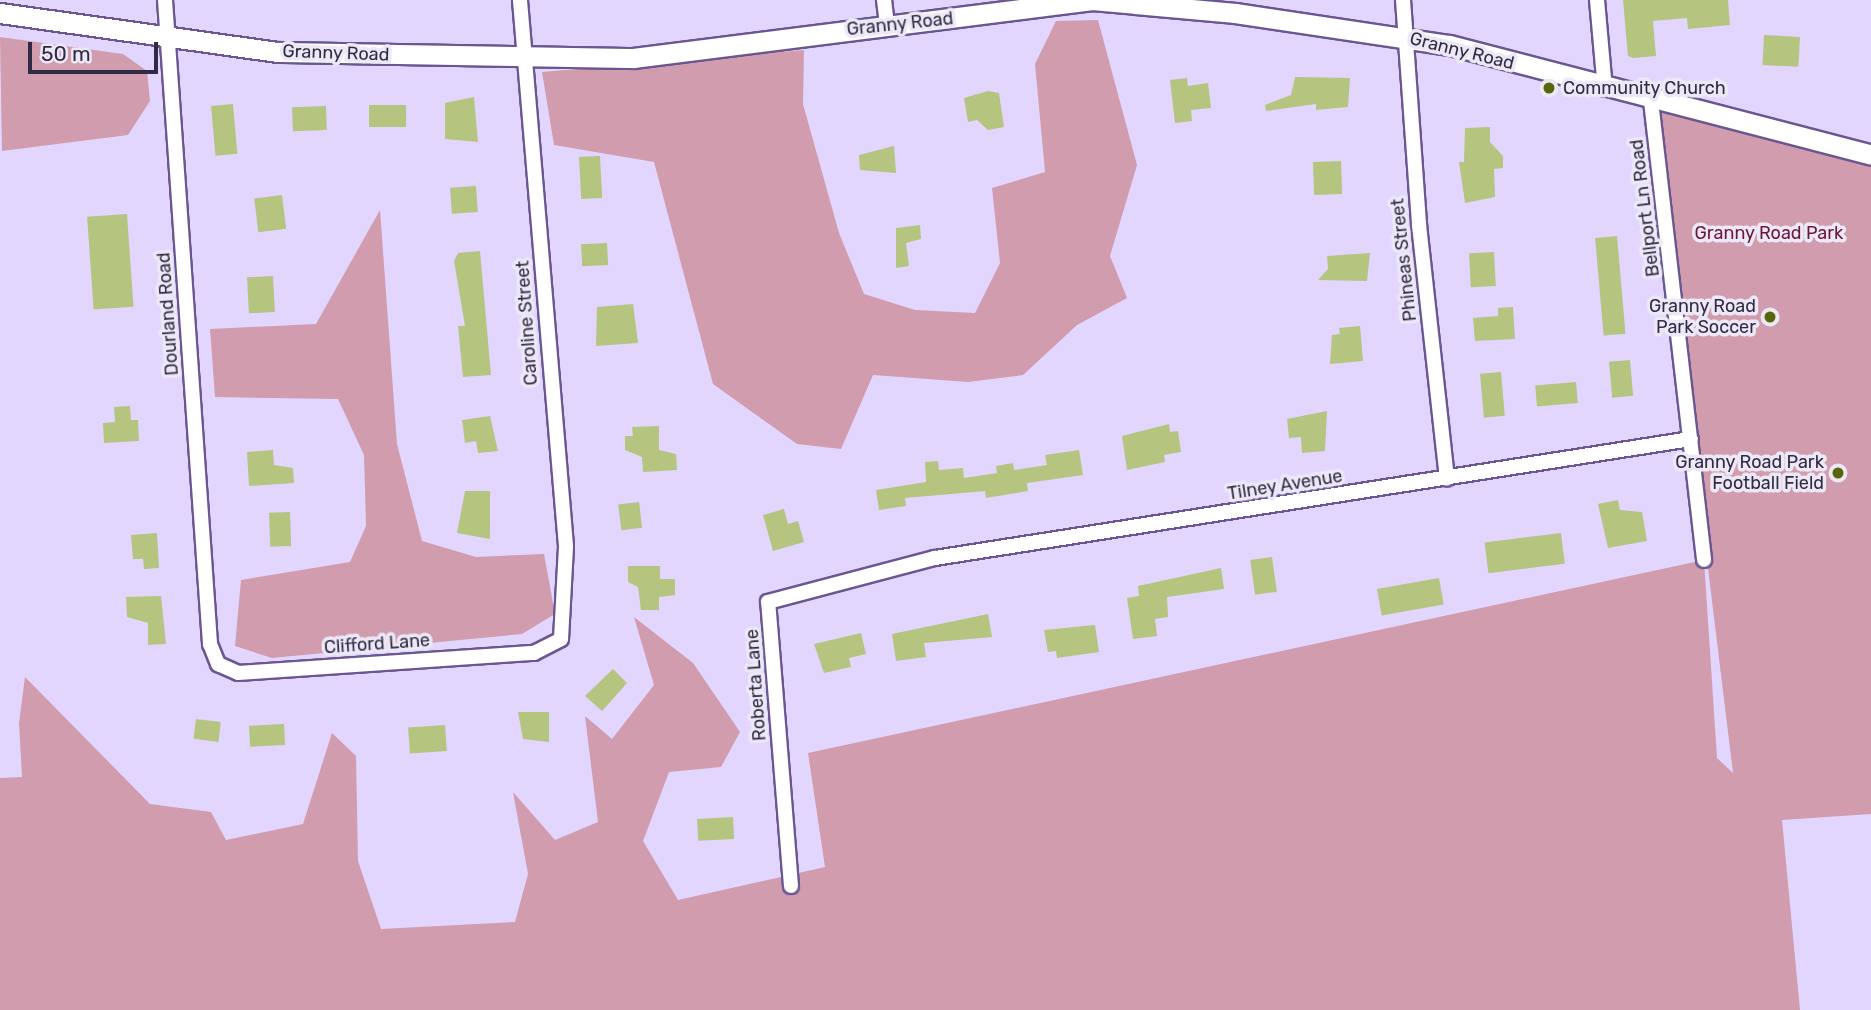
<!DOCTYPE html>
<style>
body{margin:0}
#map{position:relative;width:1871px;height:1010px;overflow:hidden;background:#e2d6ff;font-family:Rubik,sans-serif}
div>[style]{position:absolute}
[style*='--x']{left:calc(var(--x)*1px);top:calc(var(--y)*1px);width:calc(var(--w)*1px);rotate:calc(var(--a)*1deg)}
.green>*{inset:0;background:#d19cad}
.building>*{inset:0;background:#b5c47f;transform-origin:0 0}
.roads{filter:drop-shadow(2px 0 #6a5791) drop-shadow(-2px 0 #6a5791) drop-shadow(0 2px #6a5791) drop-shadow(0 -2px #6a5791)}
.street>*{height:14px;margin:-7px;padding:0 7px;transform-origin:7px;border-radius:7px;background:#fff}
.secondary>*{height:19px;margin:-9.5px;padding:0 9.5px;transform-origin:9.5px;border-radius:9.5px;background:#fff}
.dots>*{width:19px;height:19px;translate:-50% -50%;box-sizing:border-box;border:4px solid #ece8f6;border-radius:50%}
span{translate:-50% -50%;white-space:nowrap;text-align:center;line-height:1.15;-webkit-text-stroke:7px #ece8f6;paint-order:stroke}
.street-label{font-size:18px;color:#322a44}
.poi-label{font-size:18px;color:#322a44}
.left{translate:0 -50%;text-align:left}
.right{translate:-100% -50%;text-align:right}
.park-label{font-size:18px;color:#6c163d}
.scale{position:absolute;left:28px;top:42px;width:130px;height:32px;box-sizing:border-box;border:4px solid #322a44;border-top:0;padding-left:9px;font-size:21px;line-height:24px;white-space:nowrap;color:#322a44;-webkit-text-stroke:5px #ece8f6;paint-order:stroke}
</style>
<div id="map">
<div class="green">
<i style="clip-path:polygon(1098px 20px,1137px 165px,1110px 256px,1127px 298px,1077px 325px,1023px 375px,968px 382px,873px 375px,841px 449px,797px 444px,713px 384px,654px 162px,554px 145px,542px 72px,804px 50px,803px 104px,839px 233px,864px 294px,915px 310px,975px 313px,1000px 263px,992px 188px,1045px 172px,1035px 64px,1056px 21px)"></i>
<i style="clip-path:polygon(0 37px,123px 54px,147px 71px,150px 101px,128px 135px,2px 151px)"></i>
<i style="clip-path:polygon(1651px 101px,1871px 150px,1871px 814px,1782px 820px,1800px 1010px,0 1010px,0 778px,22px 777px,19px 723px,25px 677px,150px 804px,211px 812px,226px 840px,303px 824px,332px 733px,356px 756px,358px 861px,381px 929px,515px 922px,528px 874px,513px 792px,555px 840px,598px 822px,585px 716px,612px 739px,654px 685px,634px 617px,693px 663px,740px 732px,721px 767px,669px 772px,643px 841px,678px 900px,825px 867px,808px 753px,1704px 560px,1717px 758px,1733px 773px)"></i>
<i style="clip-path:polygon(380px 210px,397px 444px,422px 541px,476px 557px,544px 554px,555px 614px,522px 634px,272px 658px,235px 646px,241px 580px,350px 562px,366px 526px,364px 455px,338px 399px,215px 397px,210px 329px,316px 324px)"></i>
</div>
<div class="building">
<i style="clip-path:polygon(1623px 0,1728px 0,1730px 25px,1688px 29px,1687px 18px,1653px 21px,1656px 56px,1633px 58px,1628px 56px)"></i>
<i style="left:1764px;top:35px;width:36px;height:30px;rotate:3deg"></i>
<i style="clip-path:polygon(1295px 77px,1350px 78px,1348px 107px,1316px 110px,1316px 104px,1266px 111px,1265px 105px,1291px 95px)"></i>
<i style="clip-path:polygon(1187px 78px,1188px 86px,1208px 83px,1211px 108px,1191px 110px,1192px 121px,1175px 123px,1170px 80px)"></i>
<i style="clip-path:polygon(988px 91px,999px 93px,1004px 127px,988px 130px,977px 120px,968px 122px,964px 98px)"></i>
<i style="clip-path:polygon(474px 97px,478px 142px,445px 139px,445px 103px)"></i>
<i style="left:233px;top:104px;width:50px;height:22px;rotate:85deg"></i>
<i style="left:369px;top:105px;width:37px;height:22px"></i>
<i style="left:326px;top:106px;width:24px;height:34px;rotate:88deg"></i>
<i style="clip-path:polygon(1490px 127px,1490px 142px,1503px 156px,1503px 168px,1494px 169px,1495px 197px,1465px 203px,1459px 162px,1464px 162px,1465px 128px)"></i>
<i style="clip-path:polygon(894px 146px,896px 173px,860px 170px,859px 155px)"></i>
<i style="left:600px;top:156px;width:42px;height:21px;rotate:87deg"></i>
<i style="left:1341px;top:161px;width:33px;height:28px;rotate:88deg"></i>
<i style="left:476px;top:186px;width:26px;height:26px;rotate:86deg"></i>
<i style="left:282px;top:195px;width:34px;height:28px;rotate:83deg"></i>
<i style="left:127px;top:214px;width:93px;height:40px;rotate:86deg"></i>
<i style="clip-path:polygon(920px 225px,921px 239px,906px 243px,909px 266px,896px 268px,896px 228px)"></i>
<i style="left:1617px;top:236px;width:98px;height:22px;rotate:85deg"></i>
<i style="left:607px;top:243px;width:22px;height:26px;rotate:87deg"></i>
<i style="clip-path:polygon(480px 251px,491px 375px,463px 377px,458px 326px,465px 326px,454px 261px,458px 253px)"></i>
<i style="left:1494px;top:252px;width:34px;height:25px;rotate:87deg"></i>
<i style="clip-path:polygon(1370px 253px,1367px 281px,1318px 280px,1328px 269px,1327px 256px)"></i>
<i style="left:273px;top:276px;width:36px;height:26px;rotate:87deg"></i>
<i style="clip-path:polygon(633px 304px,638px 343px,596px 346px,597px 307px)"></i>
<i style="clip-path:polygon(1513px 307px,1515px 339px,1475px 341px,1473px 318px,1498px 316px,1498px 308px)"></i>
<i style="clip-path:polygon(1360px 326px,1363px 361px,1330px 364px,1332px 335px,1340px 334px,1339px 328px)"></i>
<i style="left:1630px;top:360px;width:36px;height:21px;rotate:85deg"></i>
<i style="left:1501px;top:372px;width:44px;height:21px;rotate:85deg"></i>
<i style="left:1576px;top:382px;width:21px;height:41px;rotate:85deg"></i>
<i style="clip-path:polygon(130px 406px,131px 420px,138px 420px,139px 441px,104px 443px,103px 423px,115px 422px,114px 407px)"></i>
<i style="clip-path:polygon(1327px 411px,1325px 451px,1302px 453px,1301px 437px,1289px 438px,1287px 419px)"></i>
<i style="clip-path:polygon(490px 416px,498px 451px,478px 453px,476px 441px,465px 443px,462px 420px)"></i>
<i style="clip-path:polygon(1169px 424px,1170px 432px,1178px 431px,1181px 452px,1164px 455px,1165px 462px,1127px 470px,1122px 436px)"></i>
<i style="clip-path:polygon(659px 426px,659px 450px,676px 454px,677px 470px,643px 472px,642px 457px,625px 450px,625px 436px,633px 436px,632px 427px)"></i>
<i style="clip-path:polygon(273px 450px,274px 465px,293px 468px,294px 483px,249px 486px,247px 452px)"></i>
<i style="clip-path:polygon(1079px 450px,1083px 475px,1027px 483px,1028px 491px,986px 498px,985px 491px,905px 498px,906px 506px,879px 510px,876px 490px,926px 482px,925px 462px,938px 461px,939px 470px,963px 468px,964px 478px,997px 473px,996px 466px,1013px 463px,1014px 470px,1047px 465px,1045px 455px)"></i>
<i style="clip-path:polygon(465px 491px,490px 491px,490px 539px,457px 533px)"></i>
<i style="clip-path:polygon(1618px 500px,1620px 510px,1642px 512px,1647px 541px,1608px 548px,1598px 504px)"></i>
<i style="left:639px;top:502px;width:26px;height:21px;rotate:83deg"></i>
<i style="clip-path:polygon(784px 509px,788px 524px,798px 521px,804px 542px,773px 551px,763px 515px)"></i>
<i style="left:290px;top:512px;width:34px;height:21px;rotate:88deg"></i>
<i style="clip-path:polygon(157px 533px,159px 568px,144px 569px,143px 559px,133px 559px,131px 535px)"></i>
<i style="left:1561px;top:533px;width:31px;height:77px;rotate:83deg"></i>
<i style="left:1272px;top:557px;width:35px;height:22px;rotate:82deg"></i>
<i style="clip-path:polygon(628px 566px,660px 566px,660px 579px,675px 579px,675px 595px,659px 597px,659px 610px,641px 610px,638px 587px,628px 582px)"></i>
<i style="clip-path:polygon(1221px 568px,1224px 589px,1167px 597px,1168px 617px,1155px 619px,1157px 636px,1133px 639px,1127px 598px,1139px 596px,1138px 586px)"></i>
<i style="left:1439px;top:578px;width:27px;height:63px;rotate:80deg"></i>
<i style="clip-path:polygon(161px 596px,166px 644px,148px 645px,148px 623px,127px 617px,126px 597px)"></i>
<i style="clip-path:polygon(988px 614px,992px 637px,924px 643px,926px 657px,896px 661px,892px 634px)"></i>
<i style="clip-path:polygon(1095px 625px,1099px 652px,1057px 658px,1056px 651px,1048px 652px,1044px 630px)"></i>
<i style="clip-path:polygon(861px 633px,866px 654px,849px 658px,851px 667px,824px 673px,814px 644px)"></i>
<i style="clip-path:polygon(613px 669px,627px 683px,602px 711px,585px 696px)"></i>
<i style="clip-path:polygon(518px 712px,549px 712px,549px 742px,523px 739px)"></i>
<i style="left:196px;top:719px;width:25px;height:20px;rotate:7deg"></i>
<i style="left:284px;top:724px;width:21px;height:35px;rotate:87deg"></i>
<i style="left:445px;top:725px;width:26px;height:37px;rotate:86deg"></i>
<i style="left:733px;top:817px;width:22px;height:36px;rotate:87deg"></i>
</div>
<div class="roads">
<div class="street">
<i style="--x:165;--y:0;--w:646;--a:86"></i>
<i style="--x:210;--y:644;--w:22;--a:68"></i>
<i style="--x:218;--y:664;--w:22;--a:24"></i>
<i style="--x:238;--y:673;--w:297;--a:-3.9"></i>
<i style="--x:534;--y:653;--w:30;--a:-27"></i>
<i style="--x:561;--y:639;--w:93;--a:-86.9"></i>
<i style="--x:566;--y:546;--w:548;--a:-94.82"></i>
<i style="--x:884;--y:0;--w:24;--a:83"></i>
<i style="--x:1403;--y:0;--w:226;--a:85.9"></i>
<i style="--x:1419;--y:225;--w:255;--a:83.7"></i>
<i style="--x:1597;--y:0;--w:89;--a:84.9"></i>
<i style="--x:1651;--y:101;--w:462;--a:83.4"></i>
<i style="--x:791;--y:886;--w:285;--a:-94.6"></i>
<i style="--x:768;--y:602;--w:173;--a:-14.8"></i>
<i style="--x:935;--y:558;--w:765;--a:-8.95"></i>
</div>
<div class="secondary">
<i style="--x:0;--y:13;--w:281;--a:8"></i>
<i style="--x:278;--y:52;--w:355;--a:1"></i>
<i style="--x:633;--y:58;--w:463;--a:-7.2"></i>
<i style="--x:1092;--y:0;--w:144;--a:5.2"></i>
<i style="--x:1235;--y:13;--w:217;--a:8.5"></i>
<i style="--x:1450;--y:45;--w:435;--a:14.6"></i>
</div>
</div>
<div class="dots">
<i style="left:1549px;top:88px;background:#586508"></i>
<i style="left:1770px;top:317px;background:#586508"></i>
<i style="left:1838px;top:473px;background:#586508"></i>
</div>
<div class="street-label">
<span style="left:900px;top:24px;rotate:-6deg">Granny Road</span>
<span style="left:1462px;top:51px;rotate:14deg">Granny Road</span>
<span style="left:336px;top:53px;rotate:2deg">Granny Road</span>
<span style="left:1645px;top:208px;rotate:-97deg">Bellport Ln Road</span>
<span style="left:1404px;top:260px;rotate:-96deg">Phineas Street</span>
<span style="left:168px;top:314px;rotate:-94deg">Dourland Road</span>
<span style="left:527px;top:323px;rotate:-94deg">Caroline Street</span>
<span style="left:1285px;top:485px;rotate:-9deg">Tilney Avenue</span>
<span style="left:377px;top:644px;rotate:-4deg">Clifford Lane</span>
<span style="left:756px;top:685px;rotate:-94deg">Roberta Lane</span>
</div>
<div class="poi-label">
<span class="left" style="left:1563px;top:88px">Community Church</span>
<span class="right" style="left:1756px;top:317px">Granny Road<br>Park Soccer</span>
<span class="right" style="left:1824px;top:473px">Granny Road Park<br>Football Field</span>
</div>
<div class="park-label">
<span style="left:1769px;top:233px">Granny Road Park</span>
</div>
<div class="scale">50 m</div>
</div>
